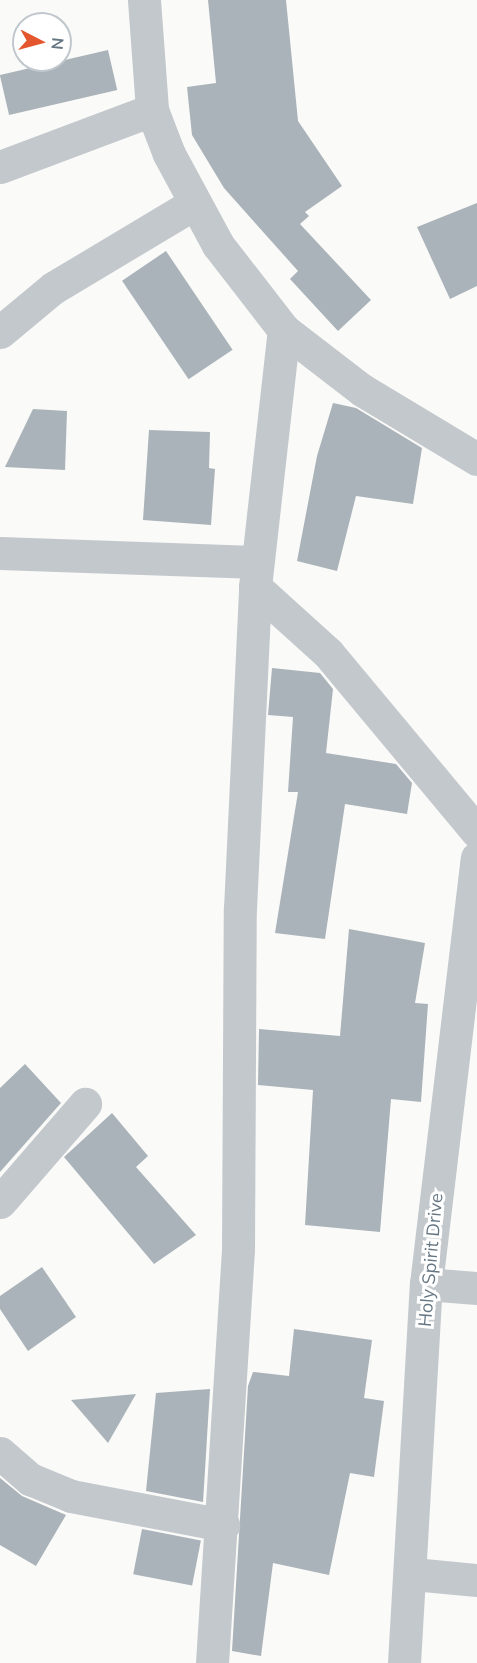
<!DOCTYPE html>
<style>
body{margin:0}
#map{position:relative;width:477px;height:1663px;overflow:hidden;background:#fafaf8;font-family:Mulish,sans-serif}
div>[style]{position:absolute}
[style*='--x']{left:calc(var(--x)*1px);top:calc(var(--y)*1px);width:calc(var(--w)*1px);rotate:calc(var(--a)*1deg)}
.building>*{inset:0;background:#aab3b9;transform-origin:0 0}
.street>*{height:33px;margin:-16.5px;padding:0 16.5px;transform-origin:16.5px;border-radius:16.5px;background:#c3c8cc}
span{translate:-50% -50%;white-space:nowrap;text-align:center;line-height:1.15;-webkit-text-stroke:6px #fff;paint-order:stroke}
.street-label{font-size:18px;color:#657683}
.north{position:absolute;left:12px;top:12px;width:60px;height:60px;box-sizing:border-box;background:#fff;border:2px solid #c1c8cd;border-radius:50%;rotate:96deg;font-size:16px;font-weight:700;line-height:24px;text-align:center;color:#657683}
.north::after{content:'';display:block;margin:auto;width:21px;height:27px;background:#e4572e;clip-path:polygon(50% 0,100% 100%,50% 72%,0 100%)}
</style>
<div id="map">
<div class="building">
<i style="clip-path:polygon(208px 0,286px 0,298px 121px,342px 186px,305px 212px,309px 216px,300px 224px,371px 300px,338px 331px,290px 279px,298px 271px,224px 188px,192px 135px,187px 87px,216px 83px)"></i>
<i style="left:108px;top:50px;width:41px;height:111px;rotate:77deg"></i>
<i style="clip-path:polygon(477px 203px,477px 286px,450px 299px,417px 227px)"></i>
<i style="left:166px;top:251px;width:119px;height:53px;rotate:56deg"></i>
<i style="clip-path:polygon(333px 403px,356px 408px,422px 448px,413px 504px,356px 496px,337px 571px,297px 561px,317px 456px)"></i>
<i style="clip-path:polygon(33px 409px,67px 411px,65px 470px,5px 467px)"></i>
<i style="clip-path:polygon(149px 430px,210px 432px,209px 468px,215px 469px,211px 525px,143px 520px)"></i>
<i style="clip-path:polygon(272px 668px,320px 673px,333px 689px,326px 753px,396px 764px,412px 783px,407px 814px,345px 804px,325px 939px,275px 933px,298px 792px,288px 792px,293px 717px,268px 715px)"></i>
<i style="clip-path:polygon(349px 929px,425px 943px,415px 1003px,428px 1004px,421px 1102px,391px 1099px,380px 1232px,305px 1225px,313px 1090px,258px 1085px,259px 1029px,340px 1036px)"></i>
<i style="clip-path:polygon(25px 1064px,61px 1103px,0 1172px,0 1088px)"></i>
<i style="clip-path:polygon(112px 1113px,148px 1156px,136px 1167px,196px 1235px,154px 1264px,64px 1157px)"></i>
<i style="clip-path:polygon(42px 1267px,76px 1317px,28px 1351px,0 1309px,0 1296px)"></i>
<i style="clip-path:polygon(294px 1329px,372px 1340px,364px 1398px,384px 1401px,374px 1477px,350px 1473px,329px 1575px,273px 1563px,261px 1656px,232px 1651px,248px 1386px,253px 1372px,289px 1376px)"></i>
<i style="clip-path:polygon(210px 1389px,203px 1502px,146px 1491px,156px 1393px)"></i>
<i style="clip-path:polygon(136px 1394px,108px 1443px,71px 1400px)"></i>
<i style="clip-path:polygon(0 1478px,22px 1496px,66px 1515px,36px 1566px,0 1545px)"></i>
<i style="left:142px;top:1529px;width:60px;height:46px;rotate:11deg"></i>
</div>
<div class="street">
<i style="--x:144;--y:0;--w:110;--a:85.8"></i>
<i style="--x:152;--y:110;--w:47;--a:68.9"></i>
<i style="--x:169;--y:154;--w:103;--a:61.7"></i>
<i style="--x:218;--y:245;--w:108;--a:52.2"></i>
<i style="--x:284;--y:330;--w:98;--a:37.6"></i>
<i style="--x:362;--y:390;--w:134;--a:31"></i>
<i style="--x:0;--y:167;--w:162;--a:-20.6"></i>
<i style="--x:0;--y:332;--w:69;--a:-39.7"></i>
<i style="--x:53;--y:288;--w:165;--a:-30.9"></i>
<i style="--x:0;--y:553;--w:257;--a:2"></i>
<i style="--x:255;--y:587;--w:98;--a:42.1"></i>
<i style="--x:328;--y:653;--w:233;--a:50.2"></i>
<i style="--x:0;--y:1202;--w:130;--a:-49.1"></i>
<i style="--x:426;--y:1284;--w:51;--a:4.5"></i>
<i style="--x:0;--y:1453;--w:40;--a:41"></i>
<i style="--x:30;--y:1479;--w:44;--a:22.5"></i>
<i style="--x:71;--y:1496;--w:155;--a:10.8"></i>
<i style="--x:413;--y:1574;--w:64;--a:5.4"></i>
<i style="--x:212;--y:1663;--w:415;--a:-86.4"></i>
<i style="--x:238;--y:1249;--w:340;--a:-89.7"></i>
<i style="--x:240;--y:909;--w:322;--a:-87.3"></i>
<i style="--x:255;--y:587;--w:259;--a:-83.6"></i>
<i style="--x:404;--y:1663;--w:380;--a:-86.7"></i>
<i style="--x:426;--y:1284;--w:429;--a:-83.2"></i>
</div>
<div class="street-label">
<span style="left:431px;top:1260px;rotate:-85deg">Holy Spirit Drive</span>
</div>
<div class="north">N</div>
</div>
